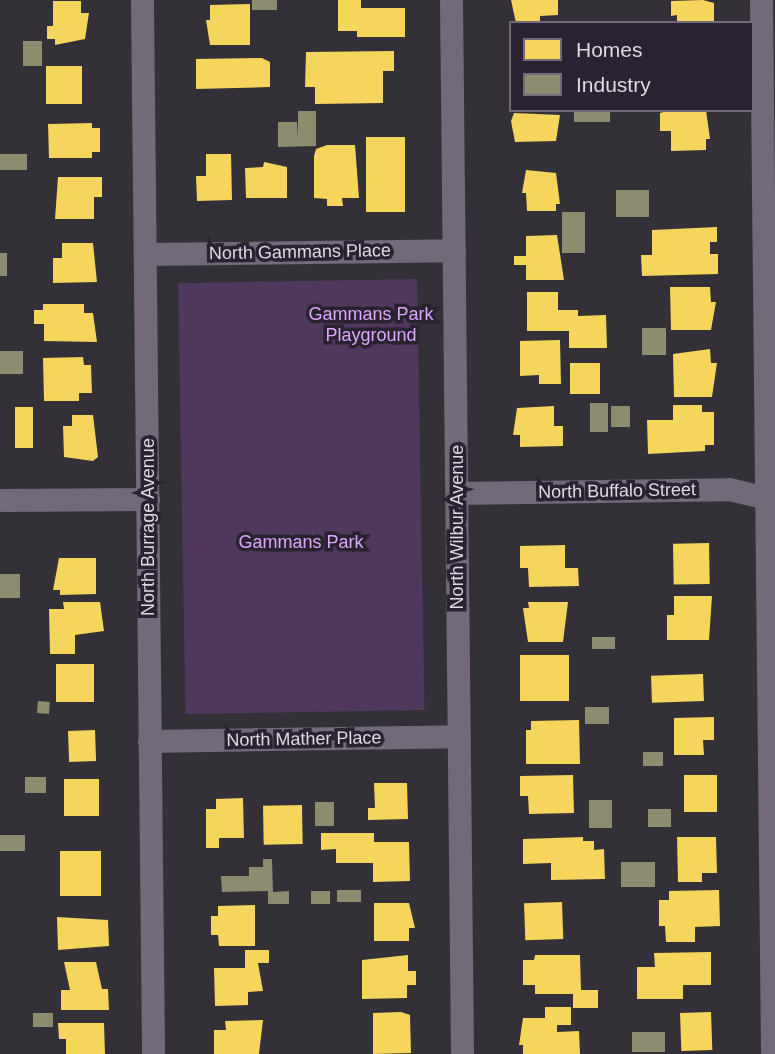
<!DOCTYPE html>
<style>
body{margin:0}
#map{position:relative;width:775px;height:1054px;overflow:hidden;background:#343038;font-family:Arial,sans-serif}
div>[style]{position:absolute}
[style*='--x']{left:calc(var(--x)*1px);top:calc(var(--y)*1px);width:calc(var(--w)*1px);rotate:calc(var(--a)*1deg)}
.green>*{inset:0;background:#50385f;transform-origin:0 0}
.homes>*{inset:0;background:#f6d55c;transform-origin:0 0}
.industry>*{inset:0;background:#8c8c6e;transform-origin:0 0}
.street>*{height:23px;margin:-11.5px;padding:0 11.5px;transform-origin:11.5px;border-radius:11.5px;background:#726979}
span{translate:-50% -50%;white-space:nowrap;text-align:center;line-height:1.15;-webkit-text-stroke:7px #2b2231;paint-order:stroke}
.street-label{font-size:18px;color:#dfd9e3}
.park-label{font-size:18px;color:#dba7fc}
.legend{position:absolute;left:509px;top:21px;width:245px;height:91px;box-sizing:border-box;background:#2b2231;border:2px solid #736b78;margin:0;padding:9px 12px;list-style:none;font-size:21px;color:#dfd9e3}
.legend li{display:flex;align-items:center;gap:14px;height:35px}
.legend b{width:35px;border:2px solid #736b78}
</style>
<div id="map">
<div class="green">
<i style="left:417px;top:279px;width:431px;height:239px;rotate:89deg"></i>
</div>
<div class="homes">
<i style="clip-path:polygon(338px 0,361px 0,361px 8px,405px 8px,405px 37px,357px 37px,357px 31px,338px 31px)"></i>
<i style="clip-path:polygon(511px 0,558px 0,558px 15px,540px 16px,540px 23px,516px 23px)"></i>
<i style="clip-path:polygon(703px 0,714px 3px,714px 23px,677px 23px,677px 15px,671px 16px,671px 1px)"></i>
<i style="clip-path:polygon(53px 1px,81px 1px,81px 13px,89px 13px,85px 39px,55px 45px,55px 39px,47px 39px,47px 26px,53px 26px)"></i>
<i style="clip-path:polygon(250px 4px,250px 45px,210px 45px,206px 20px,210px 20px,210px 5px)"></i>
<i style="clip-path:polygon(394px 51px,394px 71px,383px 71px,383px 103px,315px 104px,315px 87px,305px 87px,306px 52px)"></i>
<i style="clip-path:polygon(262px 58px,270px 62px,270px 87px,196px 89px,196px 59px)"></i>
<i style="left:46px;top:66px;width:36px;height:38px"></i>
<i style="clip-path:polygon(671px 110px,706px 110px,710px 139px,706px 139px,706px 150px,671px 151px,671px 131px,660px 131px,660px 113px)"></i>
<i style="clip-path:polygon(514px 113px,560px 115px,556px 141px,515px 142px,511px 121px)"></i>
<i style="clip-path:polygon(92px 123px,92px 128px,100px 128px,100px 152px,92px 152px,92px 158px,49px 158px,48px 124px)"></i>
<i style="left:366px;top:137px;width:39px;height:75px"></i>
<i style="clip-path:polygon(327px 145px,355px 145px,359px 198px,342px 198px,343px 206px,327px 206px,327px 199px,314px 198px,314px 156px,316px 149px)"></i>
<i style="clip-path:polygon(206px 154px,231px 154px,232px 200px,197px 201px,196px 176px,206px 176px)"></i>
<i style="clip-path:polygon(264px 162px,287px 167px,287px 198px,246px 198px,245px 168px,263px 167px)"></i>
<i style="clip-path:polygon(526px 170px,556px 173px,560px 204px,556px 204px,556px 211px,527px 211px,526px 193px,522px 193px)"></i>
<i style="clip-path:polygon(58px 177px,102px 177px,102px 197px,94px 197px,94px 219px,55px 219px)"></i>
<i style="clip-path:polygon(717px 227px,717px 242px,710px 242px,710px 254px,718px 254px,718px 274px,642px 276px,641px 255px,652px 255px,652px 230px)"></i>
<i style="clip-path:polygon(557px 235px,564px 280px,526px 280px,526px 265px,514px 265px,514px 256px,526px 256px,526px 236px)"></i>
<i style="clip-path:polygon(62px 243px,93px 243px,97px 282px,53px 283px,53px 258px,62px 258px)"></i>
<i style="clip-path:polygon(670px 287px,710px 287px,711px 302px,716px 302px,711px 330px,671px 330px)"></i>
<i style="clip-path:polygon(527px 292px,558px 292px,558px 310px,578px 310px,578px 316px,606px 315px,607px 348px,569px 348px,569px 331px,527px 331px)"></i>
<i style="clip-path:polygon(43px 304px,84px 304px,84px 313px,93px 313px,97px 342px,44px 341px,44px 324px,34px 324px,34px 310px,43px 310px)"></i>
<i style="clip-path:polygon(560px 340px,561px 384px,539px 384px,539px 375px,520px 376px,520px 341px)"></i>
<i style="clip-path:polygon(710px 349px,711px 363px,717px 363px,712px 397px,674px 397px,673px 354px)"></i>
<i style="clip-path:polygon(83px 357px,84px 365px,91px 365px,92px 393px,79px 393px,79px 401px,44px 401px,43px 358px)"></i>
<i style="left:600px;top:363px;width:31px;height:30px;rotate:90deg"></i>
<i style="clip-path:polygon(673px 405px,702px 405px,702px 412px,714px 412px,714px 445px,705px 445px,705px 451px,648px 454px,647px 420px,673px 420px)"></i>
<i style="clip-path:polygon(554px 406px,554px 426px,563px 426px,563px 446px,520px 447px,520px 435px,513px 435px,517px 408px)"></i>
<i style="left:15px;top:407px;width:18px;height:41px"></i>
<i style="clip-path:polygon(72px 415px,93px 415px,98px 457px,93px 461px,64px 457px,63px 426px,72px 426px)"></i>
<i style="left:709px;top:543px;width:41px;height:36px;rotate:89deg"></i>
<i style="clip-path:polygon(565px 545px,565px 568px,578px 568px,579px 586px,529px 587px,528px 568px,520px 568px,520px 546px)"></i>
<i style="clip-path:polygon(59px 558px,96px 558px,96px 594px,60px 595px,60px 590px,53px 590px)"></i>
<i style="clip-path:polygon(674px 596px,712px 596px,709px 640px,667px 640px,667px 615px,674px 615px)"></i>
<i style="clip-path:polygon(63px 602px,100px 602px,104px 631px,75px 635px,75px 654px,50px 654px,49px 609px,64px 609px)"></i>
<i style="clip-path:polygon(528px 602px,568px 602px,563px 642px,528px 642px,523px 608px,529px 608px)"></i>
<i style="left:569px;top:655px;width:46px;height:49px;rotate:90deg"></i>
<i style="left:56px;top:664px;width:38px;height:38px"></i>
<i style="left:703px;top:674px;width:27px;height:52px;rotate:88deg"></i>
<i style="clip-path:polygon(714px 717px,714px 740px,703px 740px,704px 755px,674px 755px,674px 718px)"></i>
<i style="clip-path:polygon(579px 720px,580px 764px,526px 764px,526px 730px,531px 730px,531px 721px)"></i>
<i style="left:95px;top:730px;width:31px;height:27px;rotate:88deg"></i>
<i style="clip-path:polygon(573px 775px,574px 813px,529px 814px,528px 796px,520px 796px,520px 776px)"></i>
<i style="left:717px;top:775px;width:37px;height:33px;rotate:90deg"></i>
<i style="left:99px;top:779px;width:37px;height:35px;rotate:90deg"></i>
<i style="clip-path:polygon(374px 783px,407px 783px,408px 819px,368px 820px,368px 808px,375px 808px)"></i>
<i style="clip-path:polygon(243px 798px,244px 838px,219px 838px,219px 848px,206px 848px,206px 809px,216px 809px,216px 799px)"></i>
<i style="left:302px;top:805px;width:39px;height:39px;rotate:89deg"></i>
<i style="clip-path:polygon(321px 833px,374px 833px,374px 842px,409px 842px,410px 881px,373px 882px,373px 863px,336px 863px,336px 849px,321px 850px)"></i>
<i style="clip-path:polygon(583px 837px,583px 841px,594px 841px,594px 850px,604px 849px,605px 879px,551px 880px,551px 863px,523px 864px,523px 839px)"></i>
<i style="clip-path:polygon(677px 837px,716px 837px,717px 873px,702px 873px,702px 882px,678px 882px)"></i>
<i style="left:101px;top:851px;width:45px;height:41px;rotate:90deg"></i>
<i style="clip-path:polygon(719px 890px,720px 926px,695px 927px,695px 942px,666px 942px,665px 926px,659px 926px,659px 900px,669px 900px,669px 891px)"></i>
<i style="left:562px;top:902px;width:37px;height:38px;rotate:88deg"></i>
<i style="clip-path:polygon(374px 903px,409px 903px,415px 928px,409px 928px,409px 941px,374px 941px)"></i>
<i style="clip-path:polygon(255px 905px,255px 946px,219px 946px,218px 935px,211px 935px,211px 916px,218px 916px,218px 906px)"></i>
<i style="clip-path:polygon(57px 917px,108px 920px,109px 946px,58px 950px)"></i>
<i style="clip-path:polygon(245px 950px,269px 950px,269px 963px,258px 963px,263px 991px,248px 992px,248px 1005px,215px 1006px,214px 968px,245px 968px)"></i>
<i style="clip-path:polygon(711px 952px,711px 985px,683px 985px,683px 999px,637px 999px,637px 967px,655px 967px,654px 953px)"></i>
<i style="clip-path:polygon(408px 955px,408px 971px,416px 971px,416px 985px,407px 985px,407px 998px,362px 999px,362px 960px)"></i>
<i style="clip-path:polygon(535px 955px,580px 955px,581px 990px,598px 990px,598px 1008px,573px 1008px,573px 994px,535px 994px,535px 985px,523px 985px,523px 960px,534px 960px)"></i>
<i style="clip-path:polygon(64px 962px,96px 962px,102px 989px,108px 989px,109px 1010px,61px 1010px,61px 990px,70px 990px)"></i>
<i style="clip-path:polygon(545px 1007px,571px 1007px,571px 1025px,557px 1025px,557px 1032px,579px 1031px,580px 1054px,523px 1054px,523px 1045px,519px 1045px,523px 1018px,545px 1018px)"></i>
<i style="clip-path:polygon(401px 1012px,410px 1015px,411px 1053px,373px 1054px,373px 1013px)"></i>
<i style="left:711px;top:1012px;width:38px;height:31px;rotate:88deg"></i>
<i style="clip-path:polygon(263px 1020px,259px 1054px,214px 1054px,214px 1030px,226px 1030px,225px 1021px)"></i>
<i style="clip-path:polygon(58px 1023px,104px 1023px,105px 1054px,66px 1054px,66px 1039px,59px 1039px)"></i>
</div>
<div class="industry">
<i style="left:252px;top:0;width:25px;height:10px"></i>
<i style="left:23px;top:41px;width:19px;height:25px"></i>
<i style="left:574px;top:110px;width:36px;height:12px"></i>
<i style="clip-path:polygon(298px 111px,316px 111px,316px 146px,278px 147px,278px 122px,297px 122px,298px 138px)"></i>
<i style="left:27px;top:154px;width:16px;height:27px;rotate:90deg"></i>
<i style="left:616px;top:190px;width:33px;height:27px"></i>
<i style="left:562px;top:212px;width:23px;height:41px"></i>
<i style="left:0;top:253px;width:7px;height:23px"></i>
<i style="left:642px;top:328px;width:24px;height:27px"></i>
<i style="left:23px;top:351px;width:23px;height:23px;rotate:90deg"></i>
<i style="left:590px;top:403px;width:18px;height:29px"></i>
<i style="left:611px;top:406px;width:19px;height:21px"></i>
<i style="left:0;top:574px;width:20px;height:24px"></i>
<i style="left:592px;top:637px;width:23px;height:12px"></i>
<i style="left:38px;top:701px;width:12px;height:12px;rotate:5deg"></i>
<i style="left:609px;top:707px;width:17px;height:24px;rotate:90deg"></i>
<i style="left:663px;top:752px;width:14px;height:20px;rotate:90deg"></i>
<i style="left:25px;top:777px;width:21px;height:16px"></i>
<i style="left:589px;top:800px;width:23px;height:28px"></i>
<i style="left:334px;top:802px;width:24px;height:19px;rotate:90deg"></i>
<i style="left:648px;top:809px;width:23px;height:18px"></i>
<i style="left:25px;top:835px;width:16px;height:25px;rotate:90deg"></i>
<i style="clip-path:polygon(263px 859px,272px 859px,273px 892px,289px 891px,289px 904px,268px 904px,268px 891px,222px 892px,221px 876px,249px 876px,249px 867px,263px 867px)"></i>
<i style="left:621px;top:862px;width:34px;height:25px"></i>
<i style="left:337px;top:890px;width:24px;height:12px"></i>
<i style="left:311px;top:891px;width:19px;height:13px"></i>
<i style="left:33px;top:1013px;width:20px;height:14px"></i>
<i style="left:632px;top:1032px;width:33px;height:20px"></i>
</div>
<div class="street">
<i style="--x:142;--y:0;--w:1054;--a:89.4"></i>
<i style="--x:451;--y:0;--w:1054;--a:89.4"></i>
<i style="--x:761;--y:0;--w:1054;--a:89.4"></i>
<i style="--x:145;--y:254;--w:309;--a:-0.7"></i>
<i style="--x:457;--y:493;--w:272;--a:-0.8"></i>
<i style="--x:729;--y:489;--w:47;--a:13.4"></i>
<i style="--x:0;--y:500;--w:148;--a:-0.4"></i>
<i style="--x:149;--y:741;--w:310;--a:-0.9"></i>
</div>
<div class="street-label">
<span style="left:300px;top:252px;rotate:-1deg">North Gammans Place</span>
<span style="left:617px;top:491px;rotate:-1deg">North Buffalo Street</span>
<span style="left:148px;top:527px;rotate:-90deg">North Burrage Avenue</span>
<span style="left:457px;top:527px;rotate:-90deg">North Wilbur Avenue</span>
<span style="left:304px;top:739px;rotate:-1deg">North Mather Place</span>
</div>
<div class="park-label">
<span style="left:371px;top:325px">Gammans Park<br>Playground</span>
<span style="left:301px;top:542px">Gammans Park</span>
</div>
<ul class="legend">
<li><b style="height:19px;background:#f6d55c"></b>Homes</li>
<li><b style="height:19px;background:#8c8c6e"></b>Industry</li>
</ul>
</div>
